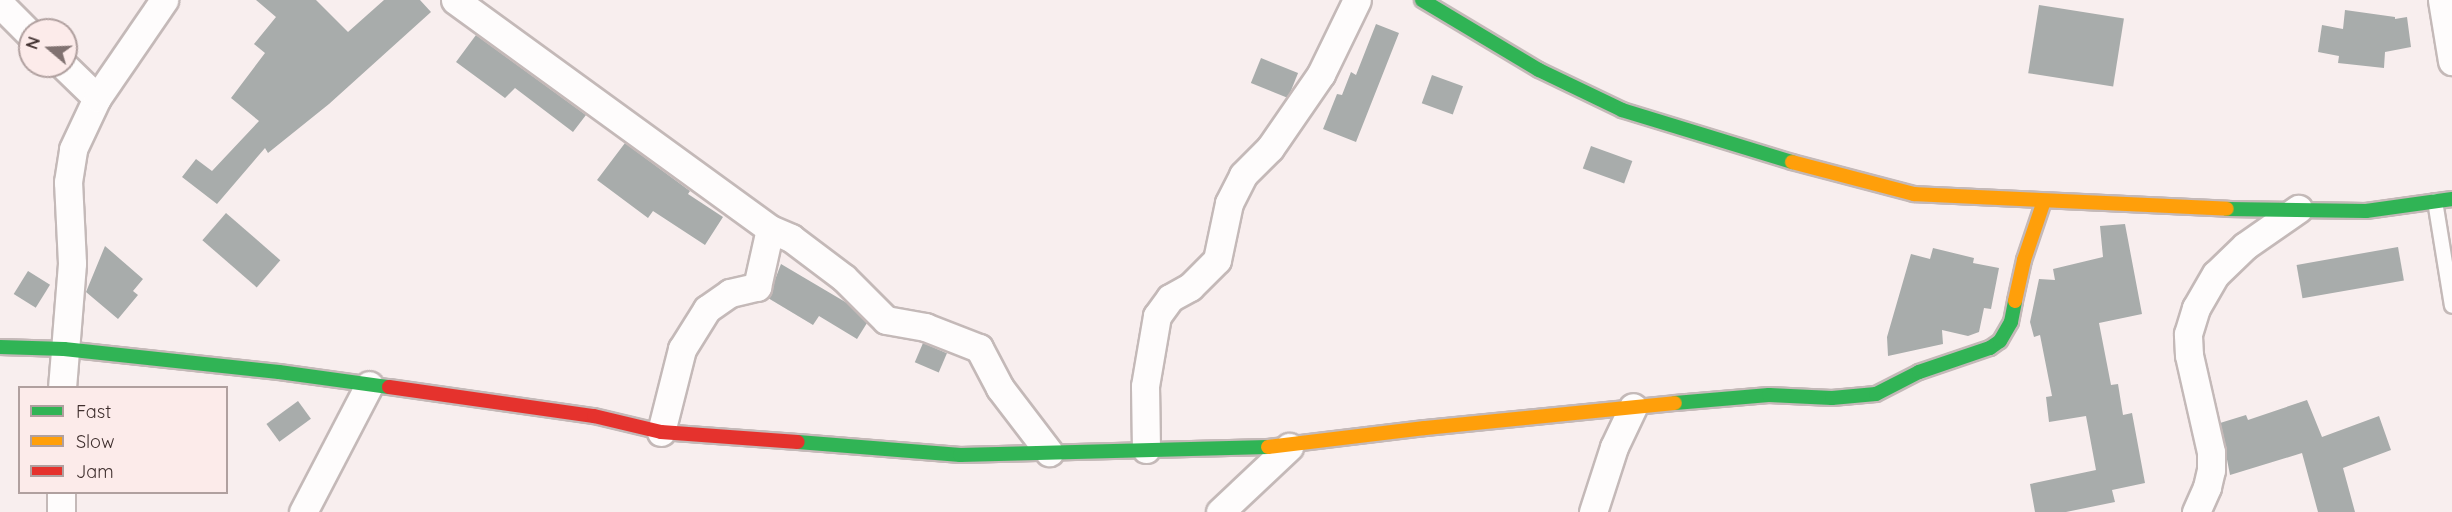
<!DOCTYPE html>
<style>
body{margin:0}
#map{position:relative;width:2452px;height:512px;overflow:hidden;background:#f8eeee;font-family:Quicksand,sans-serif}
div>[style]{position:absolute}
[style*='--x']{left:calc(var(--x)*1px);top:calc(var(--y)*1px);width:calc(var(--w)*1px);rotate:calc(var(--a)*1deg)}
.building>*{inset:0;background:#a8acab;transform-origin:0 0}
.roads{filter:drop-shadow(2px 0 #c4b9b8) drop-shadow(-2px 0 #c4b9b8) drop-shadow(0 2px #c4b9b8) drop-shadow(0 -2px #c4b9b8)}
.lane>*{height:14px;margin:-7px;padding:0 7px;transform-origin:7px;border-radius:7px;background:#fefcfc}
.street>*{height:27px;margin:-13.5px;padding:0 13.5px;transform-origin:13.5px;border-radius:13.5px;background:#fefcfc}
.fast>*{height:14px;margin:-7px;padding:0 7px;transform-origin:7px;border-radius:7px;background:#30b455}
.slow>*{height:14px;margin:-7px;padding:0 7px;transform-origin:7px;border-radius:7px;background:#ff9f0a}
.jam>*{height:14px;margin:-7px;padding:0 7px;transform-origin:7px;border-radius:7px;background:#e5322d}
span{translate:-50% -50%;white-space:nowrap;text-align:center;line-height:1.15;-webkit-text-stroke:6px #fcebea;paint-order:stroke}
.legend{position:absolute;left:18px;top:386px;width:210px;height:108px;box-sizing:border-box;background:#fcebea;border:2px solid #b0a09f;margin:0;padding:8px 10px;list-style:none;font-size:18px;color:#3f2f2e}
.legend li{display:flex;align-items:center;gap:12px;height:30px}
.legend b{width:30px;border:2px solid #b0a09f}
.north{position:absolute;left:18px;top:18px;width:60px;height:60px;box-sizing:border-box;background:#fcebea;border:2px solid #b0a09f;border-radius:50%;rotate:289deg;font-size:16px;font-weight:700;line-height:24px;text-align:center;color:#3f2f2e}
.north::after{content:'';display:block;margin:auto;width:21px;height:27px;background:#807271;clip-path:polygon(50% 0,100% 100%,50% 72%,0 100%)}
</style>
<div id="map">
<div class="building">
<i style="clip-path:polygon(256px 0,316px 0,348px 32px,384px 0,420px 0,431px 12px,329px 104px,268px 153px,265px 148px,217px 204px,182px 177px,196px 159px,212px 171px,259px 121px,231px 98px,265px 53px,254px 44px,276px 17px)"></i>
<i style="left:2039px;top:5px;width:86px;height:69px;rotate:9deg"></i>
<i style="clip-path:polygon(2345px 10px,2395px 17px,2395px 19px,2407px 17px,2411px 47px,2385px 52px,2384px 68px,2338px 63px,2339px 56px,2318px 52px,2322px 25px,2343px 29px)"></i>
<i style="clip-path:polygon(1376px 24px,1399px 33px,1356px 142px,1323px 129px,1337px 94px,1342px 95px,1351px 72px,1356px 75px)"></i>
<i style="clip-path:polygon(476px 35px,586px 115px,573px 132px,515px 88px,505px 98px,456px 62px)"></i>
<i style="left:1261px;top:58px;width:40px;height:27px;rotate:22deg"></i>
<i style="left:1432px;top:75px;width:33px;height:30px;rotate:20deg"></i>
<i style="clip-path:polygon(625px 143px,690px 191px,688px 194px,723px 217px,705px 245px,653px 211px,648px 218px,597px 180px)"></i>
<i style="left:1591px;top:146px;width:44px;height:24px;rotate:20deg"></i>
<i style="left:226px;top:213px;width:72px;height:36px;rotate:41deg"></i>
<i style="clip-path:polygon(2125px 224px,2142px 314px,2099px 323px,2111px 385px,2118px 384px,2123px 415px,2132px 413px,2145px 483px,2112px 490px,2115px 502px,2066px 512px,2035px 512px,2030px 484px,2096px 470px,2086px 416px,2049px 422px,2046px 397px,2052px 396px,2040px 335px,2034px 337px,2030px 322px,2039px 279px,2055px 280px,2053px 269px,2103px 257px,2100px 226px)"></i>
<i style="clip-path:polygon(105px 246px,143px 279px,133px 291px,138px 295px,118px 319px,86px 292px)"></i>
<i style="left:2398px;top:247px;width:34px;height:103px;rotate:80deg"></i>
<i style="clip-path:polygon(1933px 248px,1974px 258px,1973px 263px,1999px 268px,1991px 309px,1984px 308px,1979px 332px,1968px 336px,1942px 330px,1943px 344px,1888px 356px,1887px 337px,1911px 254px,1930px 259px)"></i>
<i style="clip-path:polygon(781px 264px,847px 303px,867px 323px,857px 339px,819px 316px,813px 325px,768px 298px)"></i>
<i style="left:28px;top:271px;width:26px;height:27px;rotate:32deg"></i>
<i style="left:923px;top:343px;width:26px;height:21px;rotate:23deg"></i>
<i style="clip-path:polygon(2307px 400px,2322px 437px,2379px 416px,2391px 450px,2343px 468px,2355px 512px,2318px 512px,2302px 453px,2230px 475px,2220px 423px,2246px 415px,2248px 420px)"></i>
<i style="left:298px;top:401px;width:22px;height:39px;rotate:54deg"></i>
</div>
<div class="roads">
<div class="lane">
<i style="--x:2435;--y:201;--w:106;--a:80.8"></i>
</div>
<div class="street">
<i style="--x:455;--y:0;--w:389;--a:36"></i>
<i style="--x:770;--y:229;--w:23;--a:23"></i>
<i style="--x:791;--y:238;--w:66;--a:37"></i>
<i style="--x:844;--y:278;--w:59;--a:45"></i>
<i style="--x:886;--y:320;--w:40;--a:10"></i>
<i style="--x:925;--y:327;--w:58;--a:21.3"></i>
<i style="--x:979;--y:348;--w:45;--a:62.3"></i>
<i style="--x:1000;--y:388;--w:81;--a:52.6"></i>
<i style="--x:2442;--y:0;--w:62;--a:80.7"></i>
<i style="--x:0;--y:4;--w:42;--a:45"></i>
<i style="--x:64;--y:66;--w:46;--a:44.1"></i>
<i style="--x:62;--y:388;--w:125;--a:-85.4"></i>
<i style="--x:72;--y:263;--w:81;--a:-92.8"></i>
<i style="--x:68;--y:182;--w:33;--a:-81"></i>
<i style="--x:73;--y:149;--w:56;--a:-64.8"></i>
<i style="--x:97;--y:98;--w:119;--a:-55.6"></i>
<i style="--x:661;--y:432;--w:86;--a:-75.8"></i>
<i style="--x:682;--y:349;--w:47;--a:-58"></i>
<i style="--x:707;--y:309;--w:28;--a:-35"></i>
<i style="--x:730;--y:293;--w:28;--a:-13"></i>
<i style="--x:757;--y:287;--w:59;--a:-77.4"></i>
<i style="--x:1146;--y:449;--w:63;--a:-90.9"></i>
<i style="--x:1145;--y:386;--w:71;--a:-80.3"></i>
<i style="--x:1157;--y:316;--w:22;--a:-54"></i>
<i style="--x:1170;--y:298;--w:23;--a:-29"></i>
<i style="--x:1190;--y:287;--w:38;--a:-45"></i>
<i style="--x:1217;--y:260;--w:58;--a:-78.1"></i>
<i style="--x:1229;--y:203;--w:31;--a:-63"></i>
<i style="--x:1243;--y:175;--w:38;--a:-45"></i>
<i style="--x:1270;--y:148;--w:90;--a:-55.4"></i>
<i style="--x:1321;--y:74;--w:82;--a:-64.1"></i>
<i style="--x:61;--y:492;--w:20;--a:90"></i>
<i style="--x:303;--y:512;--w:143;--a:-62.5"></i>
<i style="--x:1220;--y:512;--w:95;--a:-43.3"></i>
<i style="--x:1593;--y:512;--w:68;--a:-72.1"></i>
<i style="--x:1614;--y:447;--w:44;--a:-64.6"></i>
<i style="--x:2196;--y:512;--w:27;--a:-66"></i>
<i style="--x:2207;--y:487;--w:17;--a:-77"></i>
<i style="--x:2211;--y:470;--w:18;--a:-90"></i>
<i style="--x:2211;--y:452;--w:99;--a:-102.8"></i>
<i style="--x:2189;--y:355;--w:21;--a:-93"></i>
<i style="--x:2188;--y:334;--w:27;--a:-73"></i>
<i style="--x:2196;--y:308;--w:39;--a:-60"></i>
<i style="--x:2216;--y:274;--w:40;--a:-44"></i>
<i style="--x:2245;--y:246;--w:65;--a:-34.9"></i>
</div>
<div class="fast">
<i style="--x:1422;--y:0;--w:136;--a:30.9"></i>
<i style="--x:1539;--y:70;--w:92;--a:25.7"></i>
<i style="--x:1622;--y:110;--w:178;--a:17"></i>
<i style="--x:2227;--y:209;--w:139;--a:0.8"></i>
<i style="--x:2366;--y:211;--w:87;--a:-7.9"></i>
<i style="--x:0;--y:347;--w:64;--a:1.8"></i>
<i style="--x:64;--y:349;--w:216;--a:6.1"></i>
<i style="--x:279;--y:372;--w:111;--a:7.8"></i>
<i style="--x:1675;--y:403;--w:94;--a:-4.9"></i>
<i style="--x:1769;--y:395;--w:63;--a:2.7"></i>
<i style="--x:1832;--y:398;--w:44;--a:-5.2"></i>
<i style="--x:1876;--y:394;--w:48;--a:-27.1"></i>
<i style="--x:1919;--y:372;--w:75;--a:-18.7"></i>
<i style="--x:1990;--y:348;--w:12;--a:-35"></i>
<i style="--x:2000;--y:341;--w:22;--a:-60"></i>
<i style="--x:2011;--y:322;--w:21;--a:-79"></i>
<i style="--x:798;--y:442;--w:163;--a:4.6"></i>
<i style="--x:960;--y:455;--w:308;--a:-1.5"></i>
</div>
<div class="slow">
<i style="--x:1792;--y:162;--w:126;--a:14.7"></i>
<i style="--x:1914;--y:194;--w:313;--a:2.7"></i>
<i style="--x:2015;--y:301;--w:42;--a:-77.6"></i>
<i style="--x:2024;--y:260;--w:62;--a:-71.3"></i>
<i style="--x:1268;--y:447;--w:158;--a:-6.9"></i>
<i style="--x:1425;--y:428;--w:251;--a:-5.7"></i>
</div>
<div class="jam">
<i style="--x:389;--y:387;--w:207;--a:8.1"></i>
<i style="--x:594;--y:416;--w:69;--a:13.4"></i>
<i style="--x:661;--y:432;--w:137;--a:4.2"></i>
</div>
</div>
<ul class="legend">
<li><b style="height:8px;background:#30b455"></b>Fast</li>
<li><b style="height:8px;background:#ff9f0a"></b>Slow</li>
<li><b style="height:8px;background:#e5322d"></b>Jam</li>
</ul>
<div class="north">N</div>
</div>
